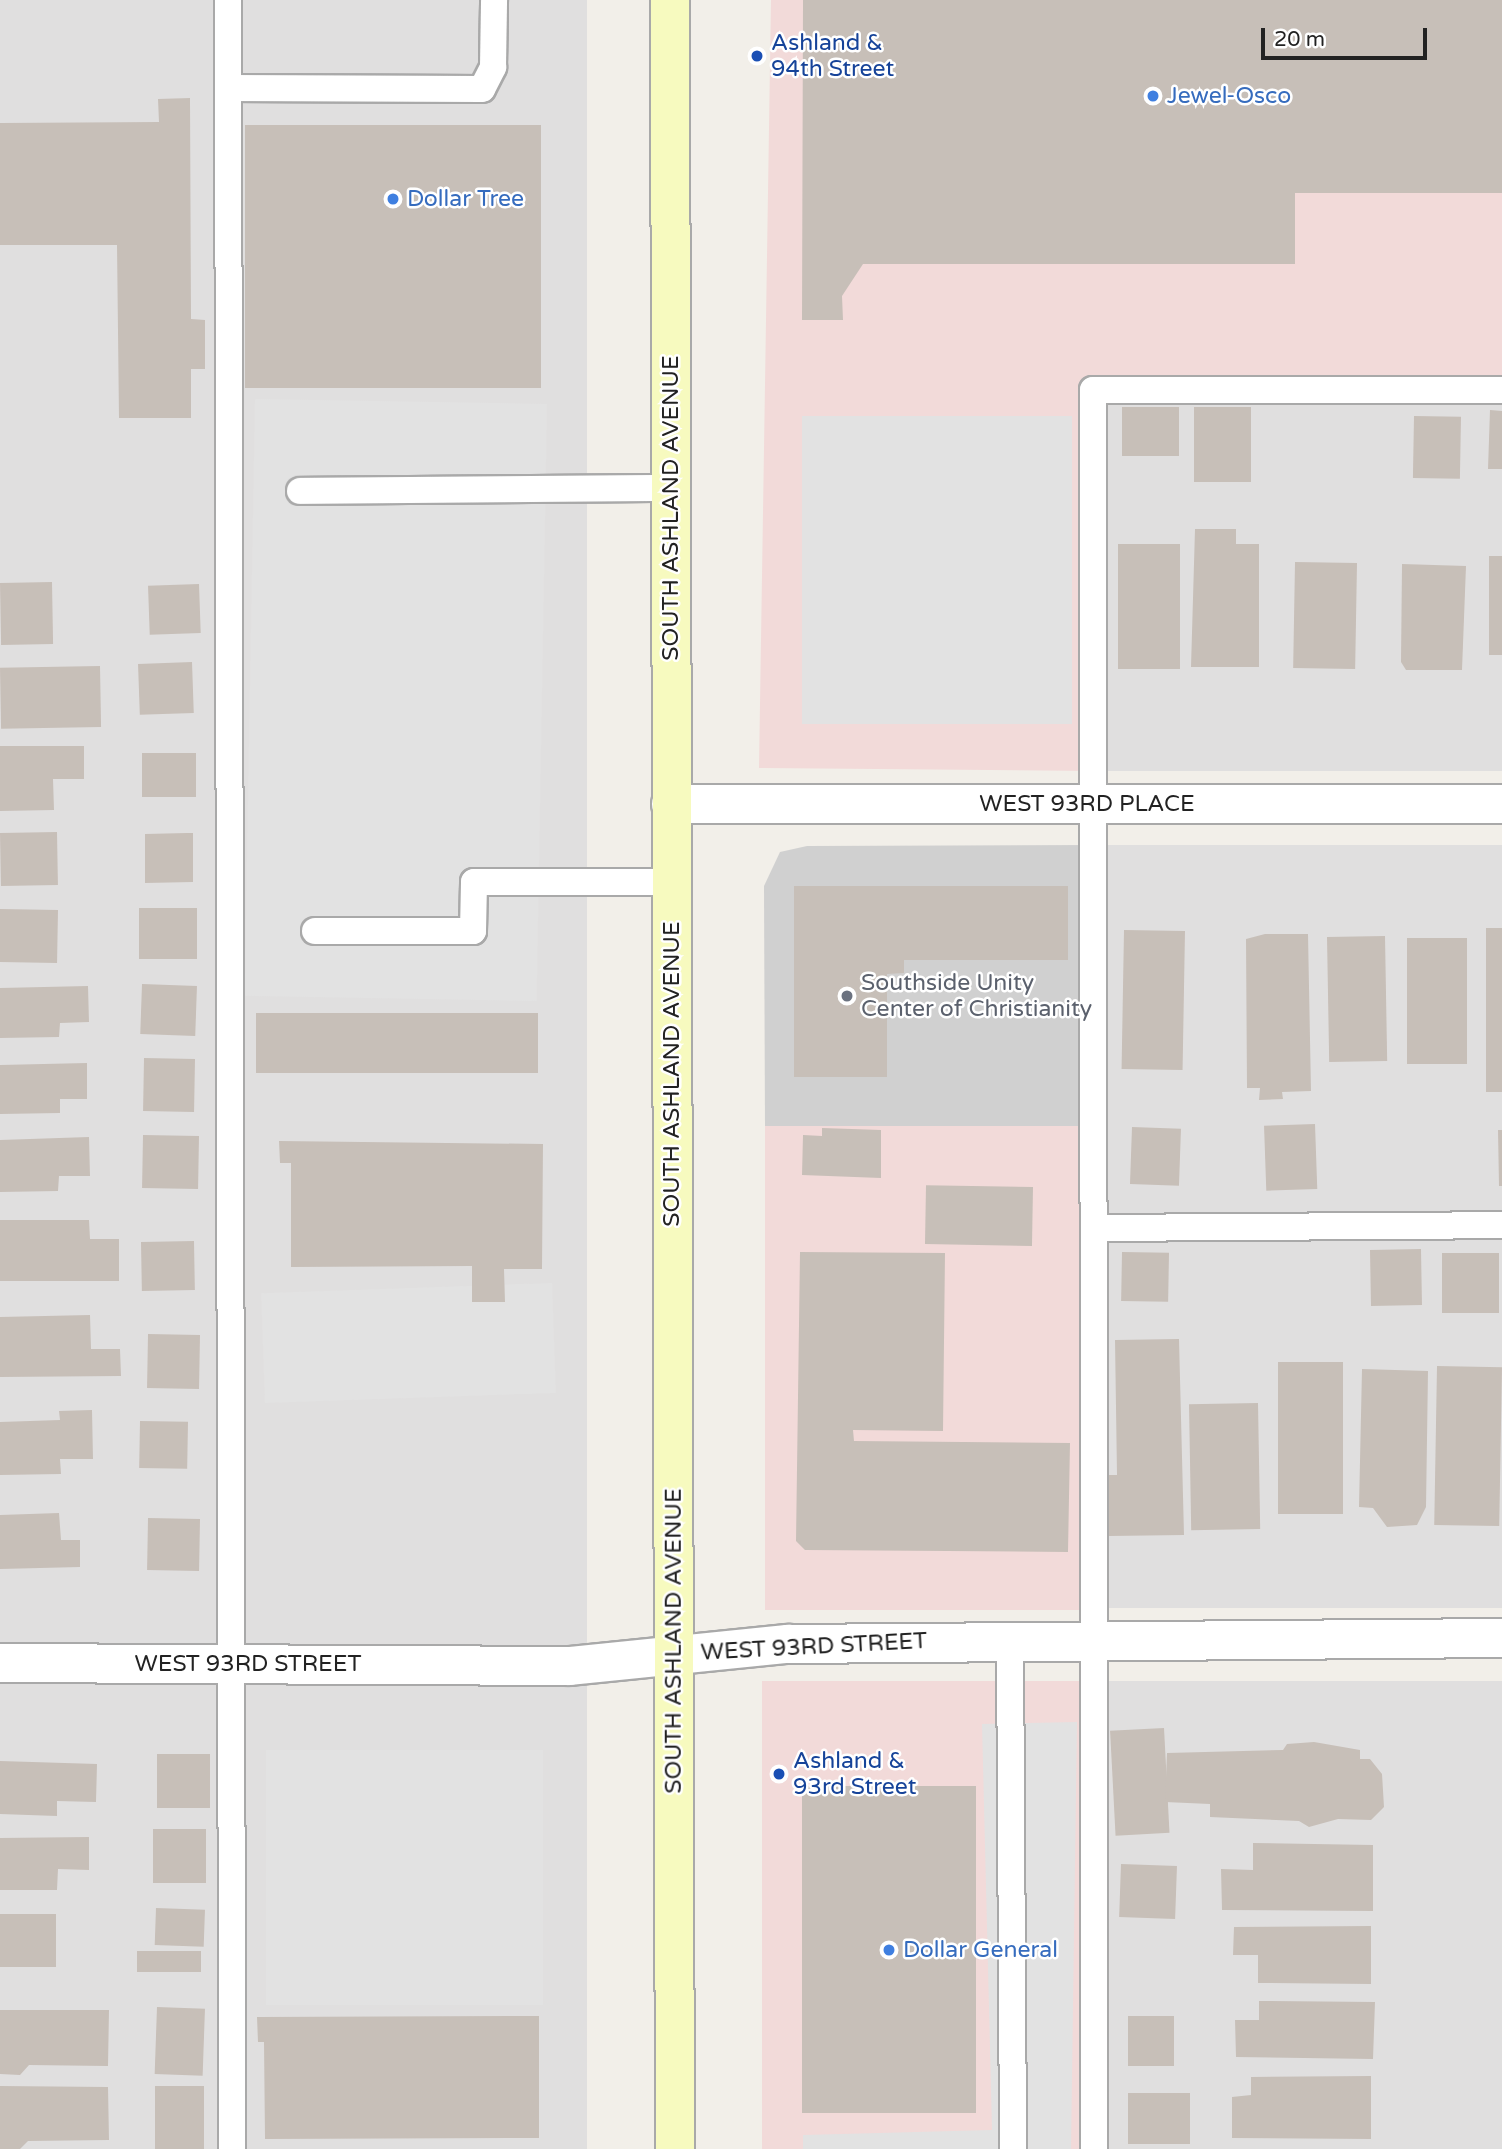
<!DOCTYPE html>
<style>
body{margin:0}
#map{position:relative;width:1502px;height:2149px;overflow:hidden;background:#f2efe9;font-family:"Varela Round",sans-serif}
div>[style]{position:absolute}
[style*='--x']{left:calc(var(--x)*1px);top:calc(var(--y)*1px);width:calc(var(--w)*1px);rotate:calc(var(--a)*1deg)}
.residential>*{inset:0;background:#e0dfdf;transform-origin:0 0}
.commercial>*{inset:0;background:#f2dad9;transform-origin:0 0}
.religious>*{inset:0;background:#d0d0d0}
.parking>*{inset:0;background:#e2e2e2;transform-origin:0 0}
.building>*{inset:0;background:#c7bfb8;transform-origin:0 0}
.roads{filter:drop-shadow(2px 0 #a9a9a9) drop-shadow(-2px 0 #a9a9a9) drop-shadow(0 2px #a9a9a9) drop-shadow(0 -2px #a9a9a9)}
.lane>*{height:26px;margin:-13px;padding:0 13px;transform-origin:13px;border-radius:13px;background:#fff}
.street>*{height:38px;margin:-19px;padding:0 19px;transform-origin:19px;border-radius:19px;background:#fff}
.secondary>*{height:38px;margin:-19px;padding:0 19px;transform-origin:19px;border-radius:19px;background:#f7fabf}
.dots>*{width:19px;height:19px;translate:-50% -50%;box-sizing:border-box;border:4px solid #fff;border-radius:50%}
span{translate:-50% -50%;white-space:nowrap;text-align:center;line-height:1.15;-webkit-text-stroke:5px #fff;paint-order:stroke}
.transit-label{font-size:23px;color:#164399}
.left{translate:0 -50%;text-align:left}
.shop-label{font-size:23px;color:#366cbe}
.street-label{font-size:23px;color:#222}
.worship-label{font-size:23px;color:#5b616d}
.scale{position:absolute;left:1261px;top:28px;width:166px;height:32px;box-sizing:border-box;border:4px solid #222;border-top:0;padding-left:9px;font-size:21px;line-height:24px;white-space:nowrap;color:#222;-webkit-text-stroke:5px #fff;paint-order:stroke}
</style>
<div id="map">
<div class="residential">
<i style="left:0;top:0;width:587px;height:2149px"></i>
<i style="left:1093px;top:390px;width:409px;height:381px"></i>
<i style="left:1096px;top:845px;width:406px;height:763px"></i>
<i style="left:1095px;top:1681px;width:407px;height:468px"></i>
</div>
<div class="commercial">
<i style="clip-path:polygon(771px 0,1502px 0,1502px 390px,1093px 390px,1096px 771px,759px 768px)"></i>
<i style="left:765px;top:1126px;width:330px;height:484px"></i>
<i style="left:1095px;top:1681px;width:468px;height:333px;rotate:90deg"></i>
</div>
<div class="religious">
<i style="clip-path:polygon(1096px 845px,1095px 1126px,765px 1126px,764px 886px,780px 852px,807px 846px)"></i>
</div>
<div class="parking">
<i style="left:547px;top:404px;width:597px;height:292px;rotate:91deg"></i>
<i style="left:1072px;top:416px;width:308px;height:270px;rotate:90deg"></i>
<i style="left:552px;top:1283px;width:110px;height:291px;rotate:88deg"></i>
<i style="clip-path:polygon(1077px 1722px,1071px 2149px,803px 2149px,803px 2135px,992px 2130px,982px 1724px)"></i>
<i style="left:543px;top:1750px;width:255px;height:277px;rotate:90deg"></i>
</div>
<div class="building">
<i style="clip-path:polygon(803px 0,1502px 0,1502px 193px,1295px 193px,1295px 264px,863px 264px,842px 296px,843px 320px,802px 320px)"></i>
<i style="clip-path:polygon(190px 98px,191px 319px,205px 320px,205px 369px,191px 369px,191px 418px,119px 418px,117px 245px,0 245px,0 123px,159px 122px,158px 99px)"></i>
<i style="left:245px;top:125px;width:296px;height:263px"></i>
<i style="left:1179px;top:407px;width:49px;height:57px;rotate:90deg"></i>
<i style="left:1194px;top:407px;width:57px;height:75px"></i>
<i style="clip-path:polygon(1490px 410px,1502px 411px,1502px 469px,1488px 469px)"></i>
<i style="left:1414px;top:416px;width:47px;height:62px;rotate:1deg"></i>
<i style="clip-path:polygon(1195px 529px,1236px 529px,1236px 544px,1259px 544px,1259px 667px,1191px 667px)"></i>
<i style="left:1118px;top:544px;width:62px;height:125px"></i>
<i style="left:1489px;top:556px;width:13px;height:99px"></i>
<i style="left:1357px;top:563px;width:106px;height:62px;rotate:91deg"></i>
<i style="clip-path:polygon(1402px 564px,1466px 566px,1462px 670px,1406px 670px,1401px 662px)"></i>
<i style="left:52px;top:582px;width:62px;height:52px;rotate:89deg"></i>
<i style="left:199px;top:584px;width:49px;height:51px;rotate:88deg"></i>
<i style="left:192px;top:662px;width:51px;height:54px;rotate:88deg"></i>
<i style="left:100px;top:666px;width:61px;height:100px;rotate:89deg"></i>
<i style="clip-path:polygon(0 746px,84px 746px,84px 779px,53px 779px,54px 810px,0 811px)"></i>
<i style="left:196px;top:753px;width:44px;height:54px;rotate:90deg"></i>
<i style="left:57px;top:832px;width:53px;height:57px;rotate:89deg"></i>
<i style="clip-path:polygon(187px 833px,193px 833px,193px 882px,145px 883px,145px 834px)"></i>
<i style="clip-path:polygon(794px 886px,1068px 886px,1068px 960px,904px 960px,904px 973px,887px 974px,887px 1077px,794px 1077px)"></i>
<i style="left:139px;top:908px;width:58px;height:51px"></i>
<i style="left:0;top:909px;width:58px;height:53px;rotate:1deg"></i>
<i style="left:1486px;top:928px;width:16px;height:164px"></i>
<i style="left:1124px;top:930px;width:61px;height:139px;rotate:1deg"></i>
<i style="clip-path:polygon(1265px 934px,1308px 934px,1311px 1091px,1282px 1092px,1283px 1099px,1259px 1100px,1260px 1088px,1247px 1088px,1246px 939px)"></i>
<i style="left:1385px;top:936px;width:125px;height:58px;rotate:89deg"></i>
<i style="left:1407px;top:938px;width:60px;height:126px"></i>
<i style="left:142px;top:984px;width:55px;height:50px;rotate:2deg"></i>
<i style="clip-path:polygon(88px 986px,89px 1022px,60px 1023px,59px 1037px,0 1038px,0 988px)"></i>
<i style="left:538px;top:1013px;width:60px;height:282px;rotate:90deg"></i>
<i style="left:144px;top:1058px;width:51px;height:53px;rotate:1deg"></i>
<i style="clip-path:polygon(87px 1063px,87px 1099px,60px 1099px,60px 1113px,0 1114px,0 1065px)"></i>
<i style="left:1315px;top:1124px;width:65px;height:51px;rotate:88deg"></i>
<i style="left:1132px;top:1127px;width:49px;height:57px;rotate:2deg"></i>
<i style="clip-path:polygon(822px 1128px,881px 1130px,881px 1178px,802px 1175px,803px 1135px,822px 1136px)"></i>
<i style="clip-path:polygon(1498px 1130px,1502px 1130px,1502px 1186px,1499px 1186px)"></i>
<i style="left:143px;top:1135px;width:56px;height:53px;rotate:1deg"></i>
<i style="clip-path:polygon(89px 1137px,90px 1176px,59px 1176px,58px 1191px,0 1192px,0 1140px)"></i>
<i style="clip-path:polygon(279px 1141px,543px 1144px,542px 1269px,504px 1269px,505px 1302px,472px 1302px,472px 1266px,291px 1267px,291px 1163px,280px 1163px)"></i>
<i style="left:1033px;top:1187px;width:59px;height:107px;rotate:91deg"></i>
<i style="clip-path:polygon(0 1220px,89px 1220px,90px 1239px,119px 1239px,119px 1281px,0 1281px)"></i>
<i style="left:194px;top:1241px;width:49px;height:53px;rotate:89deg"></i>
<i style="left:1421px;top:1249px;width:56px;height:51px;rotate:89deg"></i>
<i style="clip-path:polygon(800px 1252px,945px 1253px,943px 1431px,853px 1430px,854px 1441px,1070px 1443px,1068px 1552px,805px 1550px,796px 1541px)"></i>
<i style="left:1122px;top:1252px;width:47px;height:49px;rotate:1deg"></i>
<i style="left:1442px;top:1253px;width:57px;height:60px"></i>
<i style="clip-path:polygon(90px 1315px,91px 1349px,120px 1349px,121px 1376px,0 1377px,0 1317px)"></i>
<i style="left:148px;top:1334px;width:52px;height:54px;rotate:1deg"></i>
<i style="clip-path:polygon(1179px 1339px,1184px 1535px,1109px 1536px,1108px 1475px,1117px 1475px,1115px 1340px)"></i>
<i style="left:1278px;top:1362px;width:65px;height:152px"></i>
<i style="left:1437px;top:1366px;width:65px;height:159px;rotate:1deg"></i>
<i style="clip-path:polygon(1362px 1369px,1428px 1371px,1426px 1507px,1417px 1525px,1387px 1527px,1373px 1508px,1359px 1507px)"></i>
<i style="left:1258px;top:1403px;width:126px;height:69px;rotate:89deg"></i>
<i style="clip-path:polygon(92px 1410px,93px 1459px,60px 1459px,61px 1474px,0 1475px,0 1422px,60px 1420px,59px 1411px)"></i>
<i style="left:140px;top:1421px;width:48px;height:47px;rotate:1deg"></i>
<i style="clip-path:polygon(59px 1513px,61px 1540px,80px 1540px,80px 1567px,0 1569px,0 1515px)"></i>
<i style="left:148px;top:1518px;width:52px;height:52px;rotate:1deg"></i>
<i style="left:1164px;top:1728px;width:105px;height:54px;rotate:87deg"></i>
<i style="clip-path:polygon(1314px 1742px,1360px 1750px,1360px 1759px,1370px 1759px,1382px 1774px,1384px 1807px,1371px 1820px,1338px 1819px,1309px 1827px,1299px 1821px,1210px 1817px,1210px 1804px,1165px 1802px,1167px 1753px,1283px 1750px,1287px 1744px)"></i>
<i style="left:157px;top:1754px;width:53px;height:54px"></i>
<i style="clip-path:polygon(0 1761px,97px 1764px,96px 1802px,57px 1801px,57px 1816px,0 1814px)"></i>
<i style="left:976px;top:1786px;width:327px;height:174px;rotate:90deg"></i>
<i style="left:206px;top:1829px;width:54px;height:53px;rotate:90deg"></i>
<i style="clip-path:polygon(89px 1837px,89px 1870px,58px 1869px,57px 1890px,0 1890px,0 1838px)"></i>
<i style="clip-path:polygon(1253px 1843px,1373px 1845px,1373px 1911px,1222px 1910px,1221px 1869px,1253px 1870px)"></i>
<i style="left:1121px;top:1864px;width:56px;height:53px;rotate:2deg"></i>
<i style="left:156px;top:1908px;width:49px;height:37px;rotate:2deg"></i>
<i style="left:0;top:1914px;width:56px;height:53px"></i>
<i style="clip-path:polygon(1371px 1926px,1371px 1984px,1258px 1983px,1258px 1955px,1233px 1955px,1234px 1927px)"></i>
<i style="left:137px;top:1951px;width:64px;height:21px"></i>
<i style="clip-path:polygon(1259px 2001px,1375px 2002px,1373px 2059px,1236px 2057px,1235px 2020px,1259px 2020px)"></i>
<i style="left:157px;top:2007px;width:48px;height:67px;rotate:2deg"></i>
<i style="clip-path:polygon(0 2010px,109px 2010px,108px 2066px,29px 2065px,20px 2075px,0 2074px)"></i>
<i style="clip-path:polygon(539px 2016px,539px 2138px,265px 2139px,264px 2042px,258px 2042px,257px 2017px)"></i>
<i style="left:1128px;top:2016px;width:46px;height:50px"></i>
<i style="clip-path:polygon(1371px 2076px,1371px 2139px,1232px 2138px,1232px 2097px,1251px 2095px,1251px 2077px)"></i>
<i style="clip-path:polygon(0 2086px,108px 2087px,109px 2140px,28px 2141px,20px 2149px,0 2149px)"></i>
<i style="left:155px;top:2086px;width:49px;height:63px"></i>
<i style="left:1128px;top:2093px;width:62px;height:51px"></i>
</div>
<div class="roads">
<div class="lane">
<i style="--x:228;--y:0;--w:2149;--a:89.89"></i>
<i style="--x:228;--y:88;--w:254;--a:0.2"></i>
<i style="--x:482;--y:89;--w:25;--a:-63"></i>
<i style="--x:493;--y:67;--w:67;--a:-89.1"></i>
<i style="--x:300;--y:491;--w:371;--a:-0.5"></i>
<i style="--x:315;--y:931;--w:158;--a:0"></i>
<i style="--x:473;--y:931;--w:49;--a:-88.8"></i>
<i style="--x:474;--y:882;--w:198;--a:0"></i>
<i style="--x:1096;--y:1228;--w:406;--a:-0.4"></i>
<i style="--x:1010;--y:1641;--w:508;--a:89.66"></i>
<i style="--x:1094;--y:2149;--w:1759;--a:-90.03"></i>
<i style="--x:1093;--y:390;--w:409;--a:0"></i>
</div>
<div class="street">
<i style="--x:671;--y:804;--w:831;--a:0"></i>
<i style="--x:0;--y:1663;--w:570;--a:0.3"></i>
<i style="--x:570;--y:1666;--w:219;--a:-5.8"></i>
<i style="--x:788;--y:1644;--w:714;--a:-0.48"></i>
</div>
<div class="secondary">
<i style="--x:670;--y:0;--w:2149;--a:89.87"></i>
</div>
</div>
<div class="dots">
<i style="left:757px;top:56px;background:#1a4fb4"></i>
<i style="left:1153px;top:96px;background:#3f7fe0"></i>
<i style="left:393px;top:199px;background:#3f7fe0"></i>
<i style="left:847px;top:996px;background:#6b7280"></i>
<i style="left:779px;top:1774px;background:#1a4fb4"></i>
<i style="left:889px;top:1950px;background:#3f7fe0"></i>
</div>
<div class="transit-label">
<span class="left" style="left:771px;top:56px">Ashland &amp;<br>94th Street</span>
<span class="left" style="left:793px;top:1774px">Ashland &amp;<br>93rd Street</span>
</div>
<div class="shop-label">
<span class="left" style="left:1167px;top:96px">Jewel-Osco</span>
<span class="left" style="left:407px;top:199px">Dollar Tree</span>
<span class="left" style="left:903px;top:1950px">Dollar General</span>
</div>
<div class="street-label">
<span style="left:671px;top:508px;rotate:-90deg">SOUTH ASHLAND AVENUE</span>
<span style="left:1087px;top:804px">WEST 93RD PLACE</span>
<span style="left:672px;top:1074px;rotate:-90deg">SOUTH ASHLAND AVENUE</span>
<span style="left:674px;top:1641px;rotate:-90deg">SOUTH ASHLAND AVENUE</span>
<span style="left:814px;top:1647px;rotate:-3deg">WEST 93RD STREET</span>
<span style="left:248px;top:1664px">WEST 93RD STREET</span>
</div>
<div class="worship-label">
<span class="left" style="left:861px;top:996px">Southside Unity<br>Center of Christianity</span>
</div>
<div class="scale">20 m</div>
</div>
